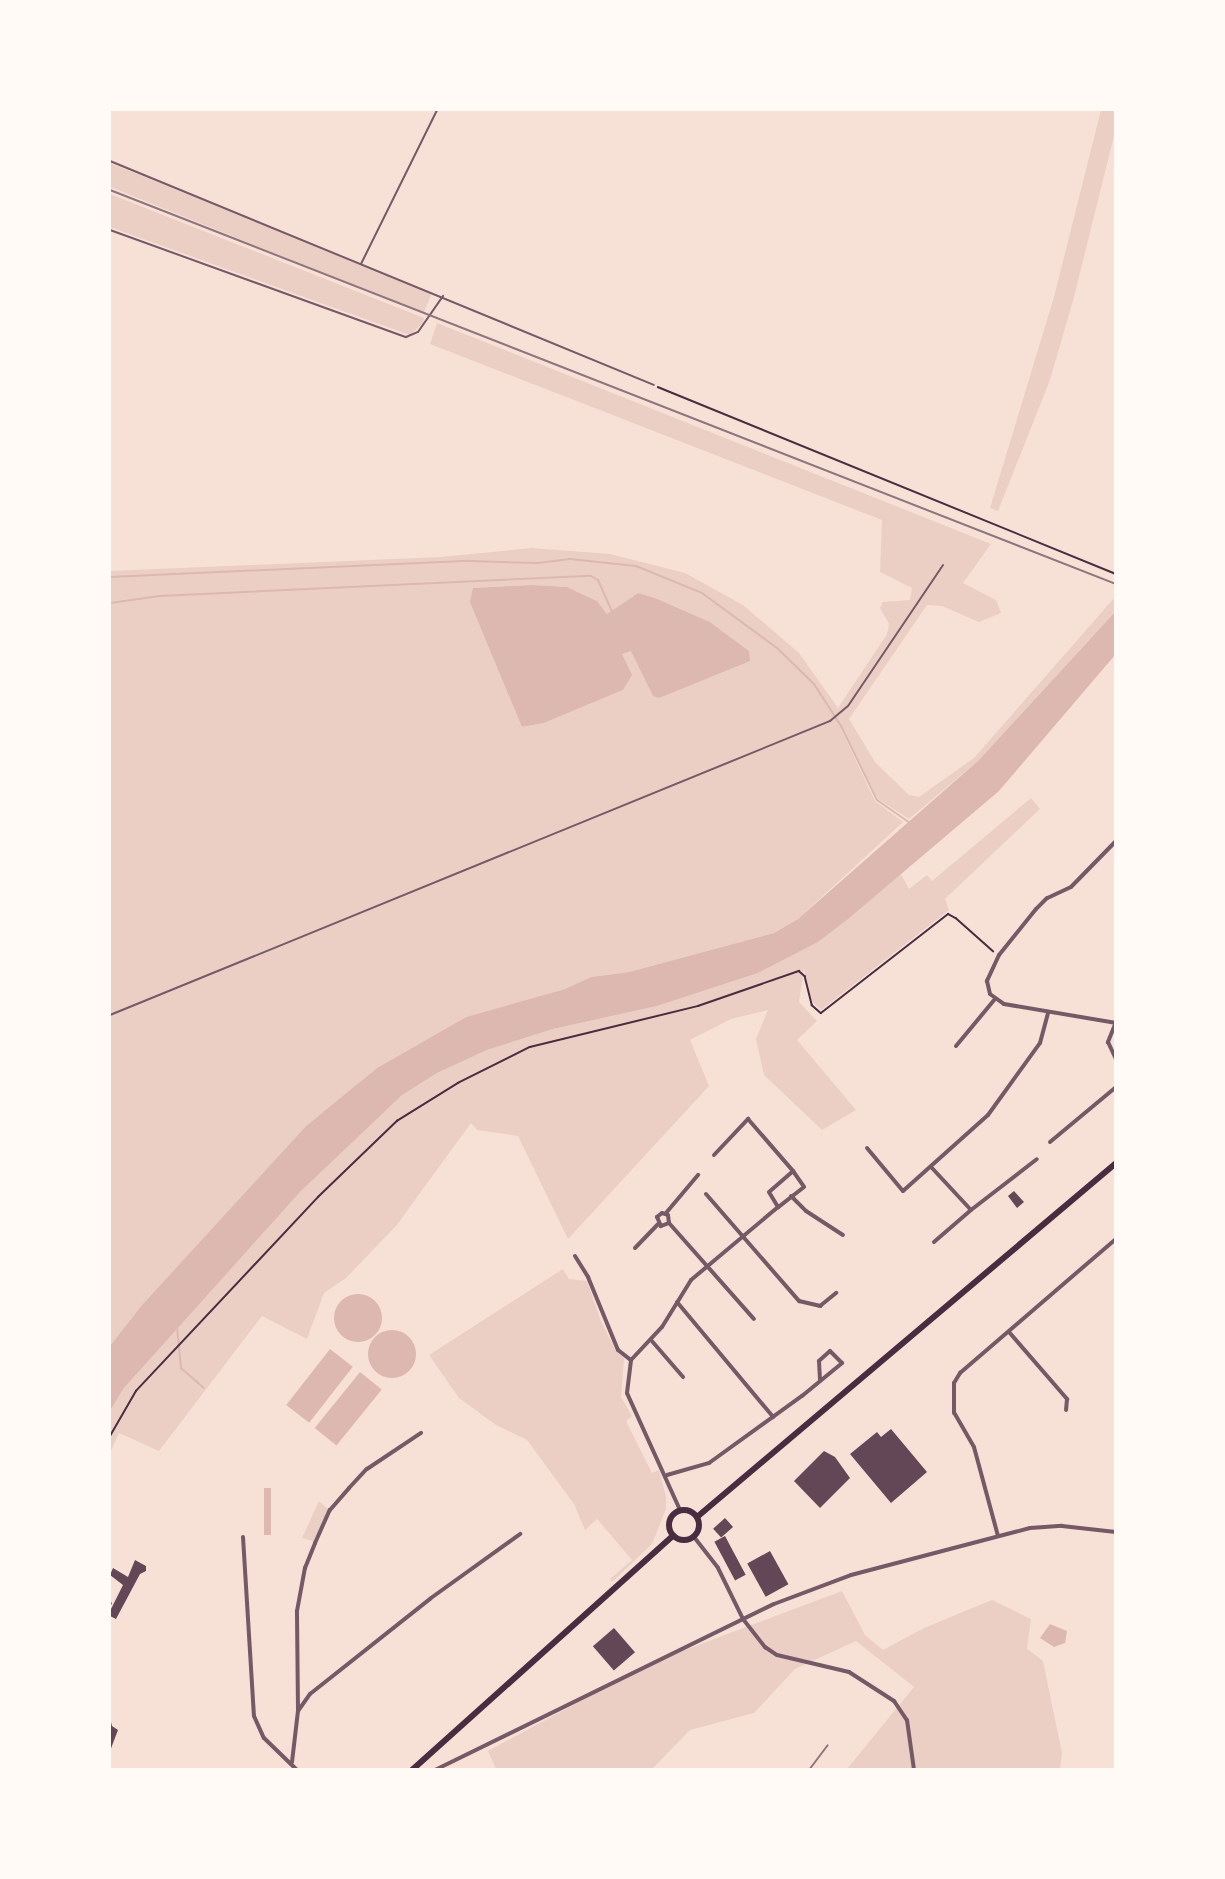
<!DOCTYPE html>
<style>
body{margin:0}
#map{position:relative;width:1225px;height:1879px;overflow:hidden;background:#f7e1d7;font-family:Ubuntu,sans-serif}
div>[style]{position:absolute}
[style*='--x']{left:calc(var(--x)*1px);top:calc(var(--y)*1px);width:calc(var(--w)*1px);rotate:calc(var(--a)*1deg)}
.green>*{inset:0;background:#ebcfc5;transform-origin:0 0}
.water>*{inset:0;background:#dcb8b0;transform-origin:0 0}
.round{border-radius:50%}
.stream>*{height:2px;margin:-1px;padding:0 1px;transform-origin:1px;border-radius:1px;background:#dcb8b0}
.building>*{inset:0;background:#644757;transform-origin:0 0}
.path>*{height:1.5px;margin:-0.75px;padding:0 0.75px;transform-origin:0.75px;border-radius:0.75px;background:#4a2c40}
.service>*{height:2px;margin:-1px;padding:0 1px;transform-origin:1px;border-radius:1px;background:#755966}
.minor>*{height:4px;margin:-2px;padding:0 2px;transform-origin:2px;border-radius:2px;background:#755966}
.secondary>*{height:6px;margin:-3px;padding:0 3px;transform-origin:3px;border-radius:3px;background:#4a2c40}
.secondary>.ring{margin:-3px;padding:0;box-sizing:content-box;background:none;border:6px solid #4a2c40;border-radius:50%}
.rail>*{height:2px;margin:-1px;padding:0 1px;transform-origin:1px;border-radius:1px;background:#8f747c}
span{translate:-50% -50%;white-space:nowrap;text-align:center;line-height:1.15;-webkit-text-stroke:4.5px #fffaf5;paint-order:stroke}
.frame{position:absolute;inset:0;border:111px solid #fffaf5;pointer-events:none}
</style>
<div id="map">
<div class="green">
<i style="clip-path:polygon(1101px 110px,1115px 110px,1115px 132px,1074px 297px,1050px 380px,998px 511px,990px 508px,1054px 297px)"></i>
<i style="left:110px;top:163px;width:347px;height:22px;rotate:22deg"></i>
<i style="clip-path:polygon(110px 194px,424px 318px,423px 323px,410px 335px,401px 332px,110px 227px)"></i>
<i style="clip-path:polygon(evenodd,437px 323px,991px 544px,963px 583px,996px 600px,1001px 613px,979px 622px,942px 606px,927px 605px,849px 719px,875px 762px,909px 795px,919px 797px,974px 758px,1115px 597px,1115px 612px,979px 760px,909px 819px,878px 799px,833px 712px,875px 801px,903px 822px,798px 919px,774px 933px,629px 972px,591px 977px,565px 989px,466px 1017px,377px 1068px,306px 1126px,142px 1305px,110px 1346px,110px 571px,440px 557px,532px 548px,610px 554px,685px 573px,743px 605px,799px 653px,838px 708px,887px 634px,889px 624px,880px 608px,883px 602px,910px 600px,912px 588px,880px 572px,882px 520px,430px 344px,437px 323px,532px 585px,567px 587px,597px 601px,607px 614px,638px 593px,655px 598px,710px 622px,749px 651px,653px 696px,632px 651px,622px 653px,623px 690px,544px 723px,522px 727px,473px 588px,532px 585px)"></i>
<i style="clip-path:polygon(1031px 798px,1040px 809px,945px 899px,949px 910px,821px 1010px,812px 1001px,804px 969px,799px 1002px,817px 1021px,797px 1040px,856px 1110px,822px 1130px,764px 1075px,756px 1039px,768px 1010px,731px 1019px,690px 1040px,709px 1086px,568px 1239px,518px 1136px,477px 1130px,471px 1123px,396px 1226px,346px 1278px,324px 1293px,307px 1339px,262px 1316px,159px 1451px,119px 1433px,110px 1453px,110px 1411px,124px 1388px,301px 1191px,401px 1095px,437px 1073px,487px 1050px,553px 1029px,657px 1006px,758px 973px,818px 942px,901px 874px,909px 889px,927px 875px,932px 881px)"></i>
<i style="clip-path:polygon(563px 1269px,569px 1279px,587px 1281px,601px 1321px,616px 1351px,624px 1358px,621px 1397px,632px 1416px,626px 1421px,652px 1473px,659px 1470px,666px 1497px,666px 1509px,652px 1544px,612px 1582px,610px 1579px,632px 1560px,597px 1519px,585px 1530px,574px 1504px,527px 1440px,496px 1425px,459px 1398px,429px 1355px)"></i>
<i style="clip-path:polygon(319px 1501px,329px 1510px,313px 1541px,302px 1538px)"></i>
<i style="clip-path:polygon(842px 1591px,865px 1635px,883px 1650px,924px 1628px,992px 1600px,1031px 1619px,1027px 1649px,1043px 1661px,1062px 1753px,1060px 1769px,847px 1769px,914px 1687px,856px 1641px,795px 1669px,754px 1713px,690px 1730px,652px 1769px,496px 1769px,488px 1751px,612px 1684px,669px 1656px)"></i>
</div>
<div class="water">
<i style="clip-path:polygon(532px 585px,567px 587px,597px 601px,607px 614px,638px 593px,655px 598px,710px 622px,749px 651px,750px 661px,659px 698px,653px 696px,631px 651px,622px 654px,632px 675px,623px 690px,544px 723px,522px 727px,470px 602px,473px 588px)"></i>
<i style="clip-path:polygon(1115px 612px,1115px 655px,999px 791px,848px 919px,818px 942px,758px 973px,657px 1006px,553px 1029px,487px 1050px,437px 1073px,402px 1095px,301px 1191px,124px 1388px,110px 1411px,110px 1346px,142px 1305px,306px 1126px,377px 1068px,466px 1017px,565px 989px,591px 977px,629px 972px,774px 933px,798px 919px,979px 760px)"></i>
<i class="round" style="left:334px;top:1294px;width:48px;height:48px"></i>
<i class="round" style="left:368px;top:1330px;width:48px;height:48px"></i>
<i style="left:330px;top:1349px;width:29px;height:71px;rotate:38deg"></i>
<i style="left:360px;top:1372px;width:28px;height:72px;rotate:39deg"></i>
<i style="left:264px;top:1488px;width:7px;height:47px"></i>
<i style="clip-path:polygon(1050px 1624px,1067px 1631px,1065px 1643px,1054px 1647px,1040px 1638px)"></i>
</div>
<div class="stream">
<i style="--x:110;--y:577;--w:359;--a:-2.6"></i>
<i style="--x:469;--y:561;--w:69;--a:1.7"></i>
<i style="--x:538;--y:563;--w:32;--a:-7"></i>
<i style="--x:570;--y:559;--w:66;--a:6.1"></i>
<i style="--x:636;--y:566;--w:71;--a:22.2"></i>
<i style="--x:702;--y:593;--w:93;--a:36.3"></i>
<i style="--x:777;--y:648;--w:52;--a:44.2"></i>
<i style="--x:814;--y:684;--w:50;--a:57.3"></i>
<i style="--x:841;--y:726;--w:82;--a:64.1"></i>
<i style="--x:877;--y:800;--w:38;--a:35"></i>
<i style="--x:110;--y:603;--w:50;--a:-8"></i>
<i style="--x:160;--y:596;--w:431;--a:-2.7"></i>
<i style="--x:591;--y:576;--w:8;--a:30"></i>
<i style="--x:598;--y:580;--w:34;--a:66"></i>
<i style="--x:177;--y:1327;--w:41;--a:84.4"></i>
<i style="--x:181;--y:1368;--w:30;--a:41"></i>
</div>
<div class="building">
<i style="clip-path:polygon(1014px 1191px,1024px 1202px,1017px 1208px,1008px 1196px)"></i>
<i style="clip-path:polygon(891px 1429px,927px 1472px,891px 1503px,850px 1454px,877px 1432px,881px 1437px)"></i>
<i style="clip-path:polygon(824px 1451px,835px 1457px,850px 1478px,820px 1508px,794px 1481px)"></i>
<i style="left:725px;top:1518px;width:12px;height:16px;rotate:48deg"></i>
<i style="left:725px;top:1536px;width:44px;height:12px;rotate:62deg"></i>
<i style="left:770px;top:1551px;width:38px;height:26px;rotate:61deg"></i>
<i style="clip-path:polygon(135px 1560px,146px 1566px,146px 1571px,140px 1574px,116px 1619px,110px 1616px,110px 1611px,123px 1585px,110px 1575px,113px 1568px,128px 1577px)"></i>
<i style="left:614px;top:1628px;width:32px;height:28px;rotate:49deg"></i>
<i style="clip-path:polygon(110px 1718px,112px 1726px,118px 1730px,110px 1751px)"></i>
</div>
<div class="path">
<i style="--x:658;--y:387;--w:495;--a:22.2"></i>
<i style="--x:110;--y:1436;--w:52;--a:-60"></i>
<i style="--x:136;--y:1391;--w:266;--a:-46.8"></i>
<i style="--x:318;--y:1197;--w:110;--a:-43.9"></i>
<i style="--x:397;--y:1121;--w:72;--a:-31.9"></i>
<i style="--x:458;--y:1083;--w:80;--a:-26.6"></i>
<i style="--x:530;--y:1047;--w:173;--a:-13.7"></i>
<i style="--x:698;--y:1006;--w:107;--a:-19.1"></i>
<i style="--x:799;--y:971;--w:8;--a:40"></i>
<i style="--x:805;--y:976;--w:30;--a:76"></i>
<i style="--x:812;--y:1005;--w:12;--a:42"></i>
<i style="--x:821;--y:1013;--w:161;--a:-37.9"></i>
<i style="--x:948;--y:914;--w:9;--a:27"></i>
<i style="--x:956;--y:918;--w:50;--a:41.7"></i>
</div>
<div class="service">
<i style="--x:110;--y:161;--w:588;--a:22.38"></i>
<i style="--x:110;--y:230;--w:315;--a:19.9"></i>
<i style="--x:406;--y:337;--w:13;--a:-23"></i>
<i style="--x:418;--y:332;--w:44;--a:-55.2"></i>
<i style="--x:361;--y:264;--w:172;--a:-63.7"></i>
<i style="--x:110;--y:1015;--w:778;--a:-22.21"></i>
<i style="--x:830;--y:721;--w:23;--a:-40"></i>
<i style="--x:848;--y:706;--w:170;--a:-56"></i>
<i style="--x:110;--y:1605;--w:2;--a:-63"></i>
</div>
<div class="minor">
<i style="--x:1116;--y:841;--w:64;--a:134.4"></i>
<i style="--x:1071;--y:887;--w:26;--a:155"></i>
<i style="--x:1047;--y:898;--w:16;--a:135"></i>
<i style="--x:1036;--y:909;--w:59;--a:128.8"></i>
<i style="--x:999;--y:955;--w:29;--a:115"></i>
<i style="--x:987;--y:981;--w:13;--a:77"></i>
<i style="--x:990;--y:994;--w:17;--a:36"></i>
<i style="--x:1004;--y:1004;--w:114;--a:9.6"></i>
<i style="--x:1116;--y:1022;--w:22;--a:112"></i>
<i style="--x:1108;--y:1042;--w:19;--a:65"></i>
<i style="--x:956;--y:1046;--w:61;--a:-50.3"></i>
<i style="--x:1050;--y:1142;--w:86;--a:-39.8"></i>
<i style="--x:867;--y:1148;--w:56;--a:50.1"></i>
<i style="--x:903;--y:1191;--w:114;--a:-41.8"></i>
<i style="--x:988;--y:1115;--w:89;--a:-54.2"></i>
<i style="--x:1040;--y:1043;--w:31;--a:-75"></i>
<i style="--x:714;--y:1155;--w:50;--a:-46.6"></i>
<i style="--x:748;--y:1119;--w:69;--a:49.1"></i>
<i style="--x:932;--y:1168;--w:57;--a:47.1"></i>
<i style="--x:971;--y:1210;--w:49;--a:139.1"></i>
<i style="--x:706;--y:1194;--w:142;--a:49"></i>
<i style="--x:799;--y:1301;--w:22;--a:13"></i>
<i style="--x:820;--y:1306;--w:21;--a:-39"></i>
<i style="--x:791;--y:1196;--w:21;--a:45"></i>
<i style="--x:806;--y:1211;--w:44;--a:33"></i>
<i style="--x:971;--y:1210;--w:83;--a:-37.7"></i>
<i style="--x:666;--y:1213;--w:50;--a:-49.9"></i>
<i style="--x:669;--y:1223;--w:9;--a:159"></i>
<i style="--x:661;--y:1226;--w:10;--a:-114"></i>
<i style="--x:657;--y:1217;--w:6;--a:-39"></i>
<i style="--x:662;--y:1213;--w:6;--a:18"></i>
<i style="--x:668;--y:1215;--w:8;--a:83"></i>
<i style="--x:669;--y:1223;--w:128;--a:48.5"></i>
<i style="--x:635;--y:1248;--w:33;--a:-46"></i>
<i style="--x:575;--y:1256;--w:25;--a:58"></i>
<i style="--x:588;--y:1277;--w:79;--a:67.7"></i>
<i style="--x:618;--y:1350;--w:16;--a:38"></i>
<i style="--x:677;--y:1302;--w:150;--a:50.1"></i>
<i style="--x:1009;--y:1332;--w:89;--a:49.1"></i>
<i style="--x:1067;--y:1399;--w:11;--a:95"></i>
<i style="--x:651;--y:1340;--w:49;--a:49.1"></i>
<i style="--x:667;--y:1475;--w:44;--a:-15.9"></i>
<i style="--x:709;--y:1463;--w:115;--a:-35.8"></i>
<i style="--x:802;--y:1396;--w:52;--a:-39.5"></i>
<i style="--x:842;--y:1363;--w:17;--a:-135"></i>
<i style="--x:830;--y:1351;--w:15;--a:138"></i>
<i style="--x:819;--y:1361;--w:20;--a:87"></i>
<i style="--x:680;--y:1510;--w:128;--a:-114.4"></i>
<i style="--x:627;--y:1393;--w:33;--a:-83"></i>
<i style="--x:631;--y:1360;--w:45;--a:-46.8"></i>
<i style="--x:662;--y:1327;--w:55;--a:-58.3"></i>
<i style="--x:691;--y:1280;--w:114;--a:-40"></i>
<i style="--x:778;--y:1207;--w:17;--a:-121"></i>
<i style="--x:769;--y:1192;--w:32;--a:-41"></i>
<i style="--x:793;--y:1171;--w:19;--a:55"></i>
<i style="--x:804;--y:1187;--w:33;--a:142"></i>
<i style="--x:998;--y:1536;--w:92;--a:-105.1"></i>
<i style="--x:974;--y:1447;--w:39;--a:-120"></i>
<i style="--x:954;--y:1413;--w:30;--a:-90"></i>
<i style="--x:954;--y:1383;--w:12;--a:-59"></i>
<i style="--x:960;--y:1373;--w:206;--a:-40.7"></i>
<i style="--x:243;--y:1537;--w:179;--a:86.5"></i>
<i style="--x:254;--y:1716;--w:24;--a:66"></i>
<i style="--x:264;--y:1738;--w:46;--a:44.1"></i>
<i style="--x:694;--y:1537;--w:39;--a:52"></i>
<i style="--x:718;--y:1568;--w:57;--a:63.9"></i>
<i style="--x:743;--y:1619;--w:36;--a:52"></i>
<i style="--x:765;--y:1647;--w:14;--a:34"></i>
<i style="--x:777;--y:1655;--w:74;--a:13.3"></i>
<i style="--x:849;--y:1672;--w:54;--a:32.8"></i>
<i style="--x:894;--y:1701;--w:23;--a:56"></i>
<i style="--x:907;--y:1720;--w:50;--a:82"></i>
<i style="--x:298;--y:1710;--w:99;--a:-90.6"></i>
<i style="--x:297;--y:1611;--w:44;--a:-79.5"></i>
<i style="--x:305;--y:1568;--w:27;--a:-68"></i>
<i style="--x:315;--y:1543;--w:36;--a:-66"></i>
<i style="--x:330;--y:1510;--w:29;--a:-49"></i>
<i style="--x:349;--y:1488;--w:26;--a:-47"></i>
<i style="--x:367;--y:1469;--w:65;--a:-33.7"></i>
<i style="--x:292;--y:1762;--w:51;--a:-83.3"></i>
<i style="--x:298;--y:1711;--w:21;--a:-55"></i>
<i style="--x:310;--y:1694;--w:154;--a:-38.4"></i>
<i style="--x:431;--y:1598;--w:110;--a:-35.7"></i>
<i style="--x:435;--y:1770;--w:377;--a:-26.1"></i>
<i style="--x:774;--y:1604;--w:82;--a:-20.6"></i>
<i style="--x:851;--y:1575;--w:185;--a:-14.7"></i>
<i style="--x:1030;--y:1528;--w:32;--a:-4"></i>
<i style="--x:1062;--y:1526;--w:54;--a:6.3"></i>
</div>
<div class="secondary">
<i class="ring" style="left:669px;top:1510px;width:24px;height:24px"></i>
<i style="--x:697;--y:1517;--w:549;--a:-40.19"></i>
<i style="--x:412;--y:1770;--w:351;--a:-41.9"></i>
</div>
<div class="rail">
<i style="--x:110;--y:190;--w:1080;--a:21.39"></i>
<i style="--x:809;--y:1770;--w:31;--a:-53"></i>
</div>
<div class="frame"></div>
</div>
